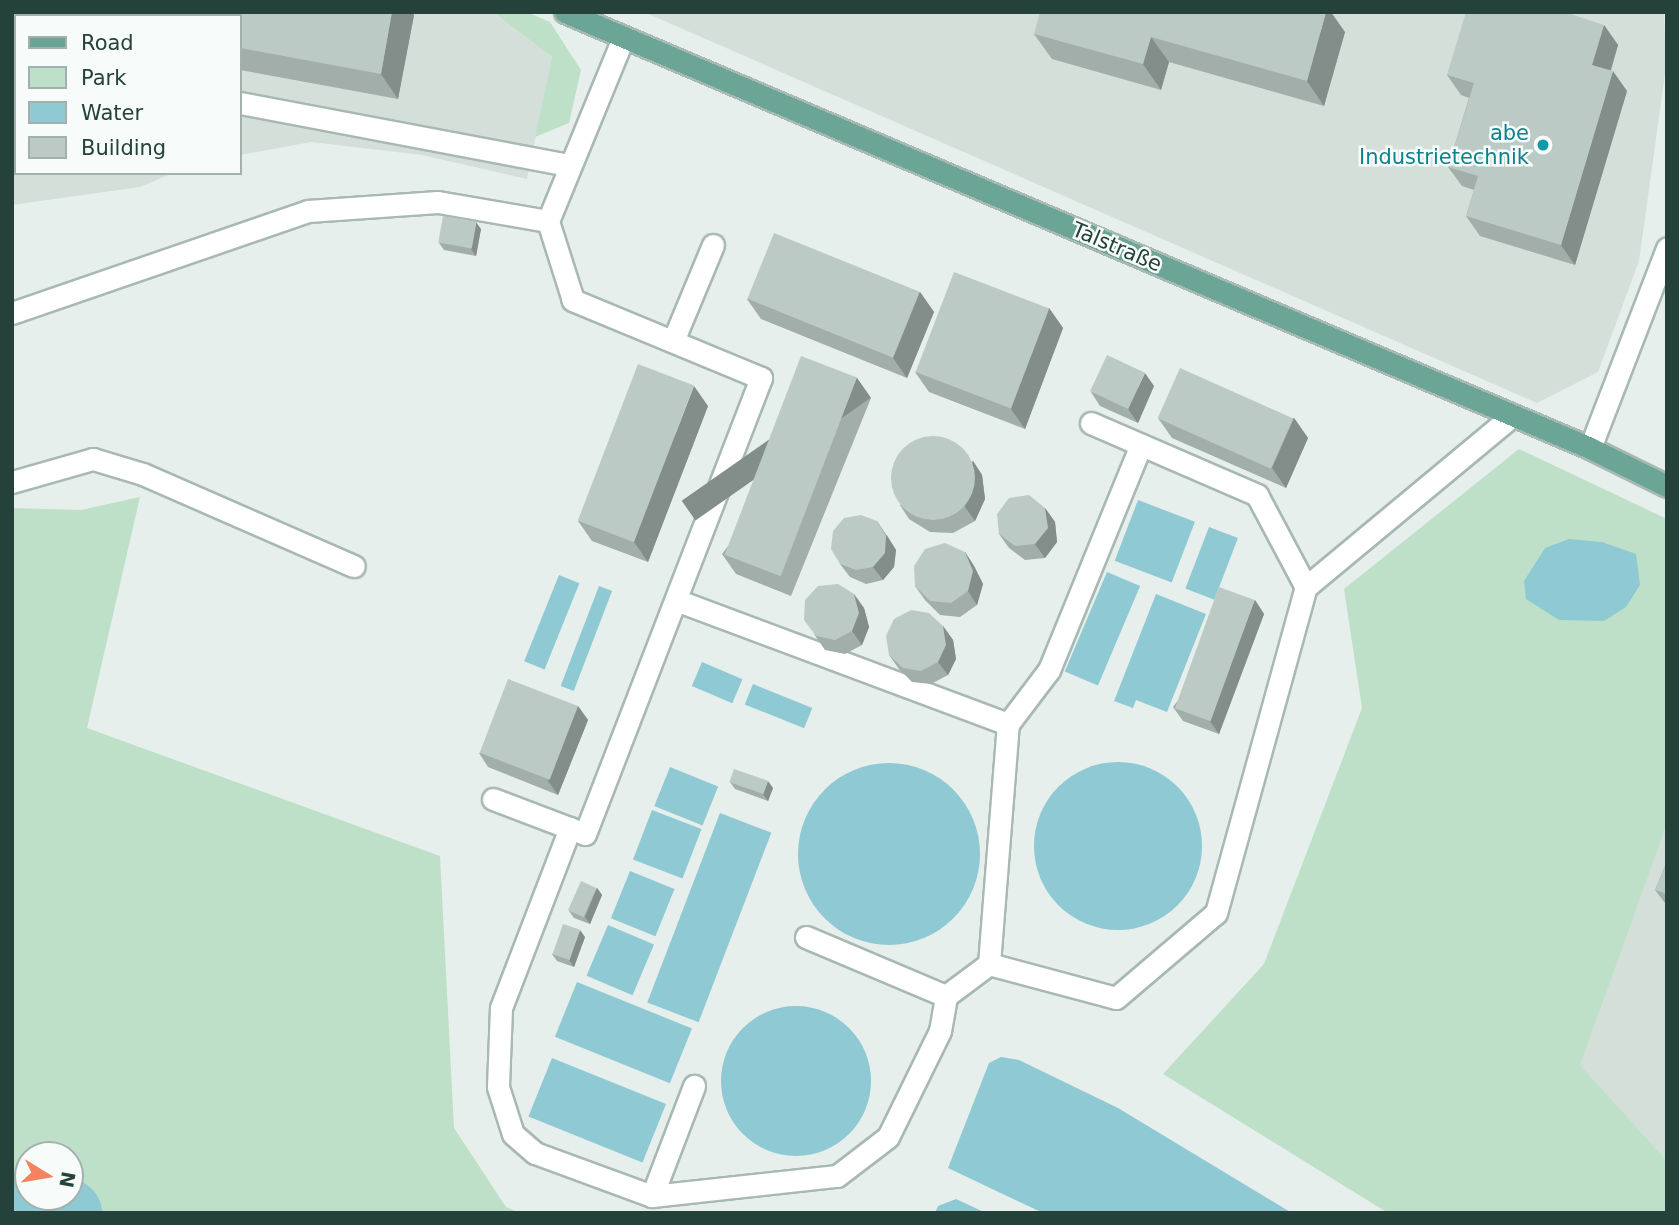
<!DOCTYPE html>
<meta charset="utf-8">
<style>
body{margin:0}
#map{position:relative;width:1679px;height:1225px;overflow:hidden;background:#e6efeb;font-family:"DejaVu Sans",sans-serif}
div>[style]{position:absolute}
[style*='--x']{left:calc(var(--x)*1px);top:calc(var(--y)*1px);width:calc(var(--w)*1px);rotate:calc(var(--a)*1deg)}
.built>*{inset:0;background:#d4dfda}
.green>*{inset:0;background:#bfe0c8}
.water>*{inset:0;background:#8ec9d4;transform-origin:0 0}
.round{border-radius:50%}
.river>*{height:68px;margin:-34px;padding:0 34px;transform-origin:34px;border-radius:34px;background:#8ec9d4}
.roads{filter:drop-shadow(2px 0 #a8b8b2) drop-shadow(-2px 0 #a8b8b2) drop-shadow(0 2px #a8b8b2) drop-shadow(0 -2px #a8b8b2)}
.minor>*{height:21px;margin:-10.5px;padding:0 10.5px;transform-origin:10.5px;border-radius:10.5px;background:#fff}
.major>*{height:21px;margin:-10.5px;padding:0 10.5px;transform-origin:10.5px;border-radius:10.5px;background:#6aa596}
.wall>*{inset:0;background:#a1aea9}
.shaded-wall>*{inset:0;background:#838d89;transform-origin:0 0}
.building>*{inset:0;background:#bbcac4;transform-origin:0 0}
.dots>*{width:19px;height:19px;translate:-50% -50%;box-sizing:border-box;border:4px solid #f7fbf9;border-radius:50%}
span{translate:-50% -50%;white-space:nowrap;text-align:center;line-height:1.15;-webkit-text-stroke:5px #f7fbf9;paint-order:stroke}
.culture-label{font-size:21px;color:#0d838f}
.right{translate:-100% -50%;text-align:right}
.street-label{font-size:21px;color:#24423a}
.frame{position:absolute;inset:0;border:14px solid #24423a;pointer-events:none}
.legend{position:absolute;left:14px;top:14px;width:228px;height:161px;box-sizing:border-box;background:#f7fbf9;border:2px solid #a3b1ad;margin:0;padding:9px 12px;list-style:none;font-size:21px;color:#24423a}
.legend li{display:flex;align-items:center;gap:14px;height:35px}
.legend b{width:35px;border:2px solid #a3b1ad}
.north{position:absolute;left:14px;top:1141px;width:70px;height:70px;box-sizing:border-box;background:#f7fbf9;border:2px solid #a3b1ad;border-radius:50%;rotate:101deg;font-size:19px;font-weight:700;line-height:28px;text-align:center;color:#24423a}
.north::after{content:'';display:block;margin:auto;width:24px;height:32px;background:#f4845f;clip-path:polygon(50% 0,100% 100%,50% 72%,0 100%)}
</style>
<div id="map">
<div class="built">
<i style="clip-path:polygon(12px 12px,493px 12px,552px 57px,527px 179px,422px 155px,311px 142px,240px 155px,240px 16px,16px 16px,16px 173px,173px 173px,140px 187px,12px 205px)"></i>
<i style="clip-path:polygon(644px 12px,1664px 12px,1666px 67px,1639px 261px,1598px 372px,1537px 403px)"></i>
<i style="clip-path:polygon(1667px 824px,1667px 1161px,1579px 1065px)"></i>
</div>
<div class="green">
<i style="clip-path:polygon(493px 12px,527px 12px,550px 22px,581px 70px,569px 123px,535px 137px,552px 57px)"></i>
<i style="clip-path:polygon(1519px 449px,1667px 519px,1667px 824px,1580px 1065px,1667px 1161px,1667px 1213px,1388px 1213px,1163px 1074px,1264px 964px,1362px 708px,1344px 589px)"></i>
<i style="clip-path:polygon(evenodd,140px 497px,87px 728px,440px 856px,454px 1128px,506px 1207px,520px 1213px,12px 1213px,12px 508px,81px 510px,140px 497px,70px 1155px,70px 1197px,28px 1197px,28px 1155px,70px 1155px)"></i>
</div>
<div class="water">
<i style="left:1138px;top:500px;width:61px;height:65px;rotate:21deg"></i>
<i style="left:1209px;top:527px;width:31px;height:66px;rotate:21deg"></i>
<i style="clip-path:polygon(1569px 539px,1602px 542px,1636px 554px,1640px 585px,1626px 607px,1604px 621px,1559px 620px,1526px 599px,1524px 581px,1545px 548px)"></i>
<i style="left:1107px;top:572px;width:36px;height:108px;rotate:23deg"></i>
<i style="left:559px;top:575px;width:22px;height:93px;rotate:22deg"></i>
<i style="left:599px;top:586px;width:14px;height:107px;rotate:21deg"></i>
<i style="clip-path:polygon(1156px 594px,1206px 614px,1167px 712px,1136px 700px,1133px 708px,1114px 701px)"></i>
<i style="left:702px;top:662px;width:44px;height:26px;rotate:23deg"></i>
<i style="left:753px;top:684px;width:64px;height:22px;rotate:22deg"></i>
<i class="round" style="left:1034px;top:762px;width:168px;height:168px"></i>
<i class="round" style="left:798px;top:763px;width:182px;height:182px"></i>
<i style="left:670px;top:767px;width:52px;height:42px;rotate:22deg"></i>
<i style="left:652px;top:810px;width:53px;height:53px;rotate:21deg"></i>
<i style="left:720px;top:813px;width:55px;height:203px;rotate:21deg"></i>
<i style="left:630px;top:871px;width:48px;height:51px;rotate:22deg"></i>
<i style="left:608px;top:925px;width:50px;height:55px;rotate:23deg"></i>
<i style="left:577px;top:982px;width:124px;height:59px;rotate:22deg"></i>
<i class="round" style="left:721px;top:1006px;width:150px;height:150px"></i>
<i style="clip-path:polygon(1001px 1057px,1019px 1060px,1118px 1108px,1292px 1213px,1043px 1213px,948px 1168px,989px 1063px)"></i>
<i style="left:552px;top:1058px;width:123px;height:63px;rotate:22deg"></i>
<i style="clip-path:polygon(956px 1199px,986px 1213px,935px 1213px,938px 1206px)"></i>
</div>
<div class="river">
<i style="--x:43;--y:1197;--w:30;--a:33"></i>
</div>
<div class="roads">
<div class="minor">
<i style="--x:12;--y:60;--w:4;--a:14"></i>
<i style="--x:240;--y:103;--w:335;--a:10.7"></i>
<i style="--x:12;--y:313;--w:313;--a:-19"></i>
<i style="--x:308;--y:211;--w:130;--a:-4"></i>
<i style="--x:438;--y:202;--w:112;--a:9.8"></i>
<i style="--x:673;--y:341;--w:104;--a:-67.4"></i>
<i style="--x:1091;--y:423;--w:181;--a:23.4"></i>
<i style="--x:1257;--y:495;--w:104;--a:62"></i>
<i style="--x:1306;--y:587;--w:269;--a:-39.7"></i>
<i style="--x:1590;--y:448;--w:214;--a:-68.9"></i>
<i style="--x:12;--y:482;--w:84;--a:-15.9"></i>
<i style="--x:93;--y:459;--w:52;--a:16.7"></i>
<i style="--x:143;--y:474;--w:230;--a:23.6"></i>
<i style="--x:676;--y:600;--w:354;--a:20.5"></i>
<i style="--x:493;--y:799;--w:98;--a:20.8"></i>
<i style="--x:585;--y:834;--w:489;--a:-68.9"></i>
<i style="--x:761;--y:378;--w:204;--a:-157.5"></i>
<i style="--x:573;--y:300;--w:83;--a:-107.6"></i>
<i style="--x:548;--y:221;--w:198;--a:-67.7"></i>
<i style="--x:570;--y:828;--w:193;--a:111"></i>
<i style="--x:501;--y:1008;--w:79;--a:92.2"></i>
<i style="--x:498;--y:1087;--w:49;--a:72.3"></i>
<i style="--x:513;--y:1134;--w:29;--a:41"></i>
<i style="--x:535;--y:1153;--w:125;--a:20.2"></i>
<i style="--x:652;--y:1196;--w:186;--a:-6.2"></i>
<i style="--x:837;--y:1176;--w:64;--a:-37.4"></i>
<i style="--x:888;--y:1137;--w:118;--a:-63.9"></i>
<i style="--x:940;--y:1031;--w:36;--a:-80"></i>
<i style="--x:946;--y:996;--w:54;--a:-36.7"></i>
<i style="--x:989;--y:964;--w:241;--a:-85.5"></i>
<i style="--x:1008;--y:724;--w:68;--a:-52.8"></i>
<i style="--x:1049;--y:670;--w:243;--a:-67.8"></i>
<i style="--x:806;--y:937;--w:152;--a:22.9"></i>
<i style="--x:989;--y:964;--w:131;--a:15"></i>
<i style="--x:1116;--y:998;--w:131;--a:-40.4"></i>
<i style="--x:1216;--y:913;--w:338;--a:-74.6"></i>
<i style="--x:652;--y:1196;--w:118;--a:-69.1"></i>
</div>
<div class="major">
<i style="--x:565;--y:12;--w:1114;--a:23.04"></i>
<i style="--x:1590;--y:448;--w:86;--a:26.3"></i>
</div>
</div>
<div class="wall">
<i style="clip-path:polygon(56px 12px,412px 12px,414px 15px,398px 99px,240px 70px,240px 16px,75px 16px)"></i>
<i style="clip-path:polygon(1604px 25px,1618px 45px,1611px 71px,1627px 91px,1575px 265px,1480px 236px,1466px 216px,1474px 190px,1462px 186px,1448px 167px,1469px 98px,1461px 95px,1447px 75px)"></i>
<i style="clip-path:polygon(1345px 32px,1324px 106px,1169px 62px,1161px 90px,1052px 59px,1034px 34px)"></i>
<i style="clip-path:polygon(481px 229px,476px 256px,444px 250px,439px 243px)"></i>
<i style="clip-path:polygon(920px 292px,934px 312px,907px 378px,761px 319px,747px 299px)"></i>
<i style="clip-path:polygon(1049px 308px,1063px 328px,1025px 429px,929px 392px,915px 372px)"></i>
<i style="clip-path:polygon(857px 378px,871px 398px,791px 596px,736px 574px,722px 554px)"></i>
<i style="clip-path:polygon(1154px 386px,1138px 423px,1100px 406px,1091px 392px)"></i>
<i style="clip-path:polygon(708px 406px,648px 562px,592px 541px,578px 521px)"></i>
<i style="clip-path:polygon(1158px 418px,1294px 418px,1308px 438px,1286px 488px,1172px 438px)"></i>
<i style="clip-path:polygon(973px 461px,982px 475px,985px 499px,975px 521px,953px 533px,930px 532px,909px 519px,900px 505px)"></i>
<i style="clip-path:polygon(1045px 508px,1055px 522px,1057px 542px,1045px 558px,1025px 560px,1009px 548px,999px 534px)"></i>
<i style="clip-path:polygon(887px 535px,896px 550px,894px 567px,883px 580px,866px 584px,850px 577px,840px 564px)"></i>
<i style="clip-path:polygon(965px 552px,974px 566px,983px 584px,977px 605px,960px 617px,940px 615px,925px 600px,915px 586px)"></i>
<i style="clip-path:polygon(1255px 600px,1264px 614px,1219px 734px,1183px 721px,1173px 707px)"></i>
<i style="clip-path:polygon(864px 608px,869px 627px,862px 645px,845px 654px,825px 650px,814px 634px)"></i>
<i style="clip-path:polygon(943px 626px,953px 640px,956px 659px,948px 675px,931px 684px,912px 682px,899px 669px,889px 655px)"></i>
<i style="clip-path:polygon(578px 706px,588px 720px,558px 795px,488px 767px,479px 753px)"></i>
<i style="clip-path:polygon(730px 782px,773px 788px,768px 801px,735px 789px)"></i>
<i style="clip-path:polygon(1667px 861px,1667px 904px,1665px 903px,1655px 890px)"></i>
<i style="clip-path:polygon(597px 888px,602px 895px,590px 924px,574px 918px,569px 911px)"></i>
<i style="clip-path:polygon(585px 937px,574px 967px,557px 961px,552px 954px)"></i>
</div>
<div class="shaded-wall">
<i style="clip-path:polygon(392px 12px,412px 12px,414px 15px,398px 99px,381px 74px)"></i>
<i style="clip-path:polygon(1326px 12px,1331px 12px,1345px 32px,1324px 106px,1307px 81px)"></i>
<i style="clip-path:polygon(1604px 25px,1618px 45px,1606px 85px,1592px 65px)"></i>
<i style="clip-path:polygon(1151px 37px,1169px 62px,1161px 90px,1143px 64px)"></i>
<i style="clip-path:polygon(1613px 71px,1627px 91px,1575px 265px,1561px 245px)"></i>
<i style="clip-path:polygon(476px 222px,481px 229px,476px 256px,471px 249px)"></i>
<i style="clip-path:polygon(920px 292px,934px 312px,907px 378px,893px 358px)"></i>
<i style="clip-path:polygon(1049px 308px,1063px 328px,1025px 429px,1011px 409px)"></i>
<i style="clip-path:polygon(1145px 373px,1154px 386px,1138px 423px,1128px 409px)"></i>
<i style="left:857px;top:378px;width:24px;height:214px;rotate:55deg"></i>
<i style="clip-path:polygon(694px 386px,708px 406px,648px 562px,634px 542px)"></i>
<i style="clip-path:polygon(1294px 418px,1308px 438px,1286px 488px,1272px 468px)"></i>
<i style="clip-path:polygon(973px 461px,982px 475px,985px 499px,975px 521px,965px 507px)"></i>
<i style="clip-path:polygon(1045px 508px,1055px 522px,1057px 542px,1045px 558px,1035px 544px)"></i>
<i style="clip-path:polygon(877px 521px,896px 550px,894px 567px,883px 580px,873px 567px)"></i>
<i style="clip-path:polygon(965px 552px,974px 566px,983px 584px,977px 605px,968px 591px)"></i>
<i style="clip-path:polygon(854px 594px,864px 608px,869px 627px,862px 645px,852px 631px)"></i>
<i style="clip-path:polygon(1255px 600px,1264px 614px,1219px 734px,1209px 720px)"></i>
<i style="clip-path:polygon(943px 626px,953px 640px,956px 659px,948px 675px,938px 662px)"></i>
<i style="clip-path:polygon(578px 706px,588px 720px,558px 795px,548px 781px)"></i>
<i style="clip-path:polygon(768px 781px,773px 788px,768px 801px,763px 794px)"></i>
<i style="clip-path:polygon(597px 888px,602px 895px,590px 924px,585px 917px)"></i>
<i style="clip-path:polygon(580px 930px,585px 937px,574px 967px,569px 960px)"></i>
</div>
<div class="building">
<i style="clip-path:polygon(179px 12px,392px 12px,381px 74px,240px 48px,240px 16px,198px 16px)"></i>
<i style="clip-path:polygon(1040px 12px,1326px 12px,1307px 81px,1151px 37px,1143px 64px,1034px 34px)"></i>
<i style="clip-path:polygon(1466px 12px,1564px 12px,1604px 25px,1592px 65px,1613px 71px,1561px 245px,1466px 216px,1478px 176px,1448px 167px,1474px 83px,1447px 75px)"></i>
<i style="left:443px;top:216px;width:34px;height:27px;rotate:10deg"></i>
<i style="left:774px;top:233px;width:157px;height:71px;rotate:22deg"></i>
<i style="left:954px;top:272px;width:102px;height:107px;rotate:21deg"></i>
<i style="left:1107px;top:355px;width:42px;height:40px;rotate:25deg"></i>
<i style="left:801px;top:356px;width:60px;height:213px;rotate:21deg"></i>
<i style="left:638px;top:364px;width:60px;height:168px;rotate:21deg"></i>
<i style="left:1180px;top:368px;width:124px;height:55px;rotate:24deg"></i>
<i class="round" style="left:891px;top:436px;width:84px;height:84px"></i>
<i style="clip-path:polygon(1029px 495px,1045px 508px,1048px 528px,1035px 544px,1015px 546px,999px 534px,997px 514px,1009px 498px)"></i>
<i style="clip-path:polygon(861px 515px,877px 521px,886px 536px,885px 553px,873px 567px,856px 570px,840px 564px,831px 549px,833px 531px,844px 518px)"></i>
<i style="clip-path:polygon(945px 543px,965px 552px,973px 571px,968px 591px,951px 603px,930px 601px,915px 586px,914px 566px,925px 549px)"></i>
<i style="clip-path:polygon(838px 584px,854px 594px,859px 613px,852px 631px,835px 640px,816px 636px,804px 620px,805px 600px,818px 586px)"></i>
<i style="left:1219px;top:587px;width:38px;height:129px;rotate:20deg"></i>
<i style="clip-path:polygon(911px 610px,929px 613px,943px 626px,946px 645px,938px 662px,921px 671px,903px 668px,889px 655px,886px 636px,894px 619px)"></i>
<i style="left:508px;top:679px;width:75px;height:79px;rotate:21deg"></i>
<i style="left:734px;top:769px;width:36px;height:14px;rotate:19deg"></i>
<i style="clip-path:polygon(1667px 861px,1667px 894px,1655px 890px)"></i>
<i style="left:581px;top:881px;width:17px;height:32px;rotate:24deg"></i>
<i style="left:563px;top:924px;width:18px;height:32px;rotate:19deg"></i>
</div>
<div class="dots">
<i style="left:1543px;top:145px;background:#0f9aa8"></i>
</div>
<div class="culture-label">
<span class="right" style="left:1529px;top:145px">abe<br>Industrietechnik</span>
</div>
<div class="street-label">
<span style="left:1117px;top:247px;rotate:23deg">Talstraße</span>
</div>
<div class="frame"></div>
<ul class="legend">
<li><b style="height:9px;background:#6aa596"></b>Road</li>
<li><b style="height:19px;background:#bfe0c8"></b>Park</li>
<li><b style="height:19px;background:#8ec9d4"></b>Water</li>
<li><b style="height:19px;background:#bbcac4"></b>Building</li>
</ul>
<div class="north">N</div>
</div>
